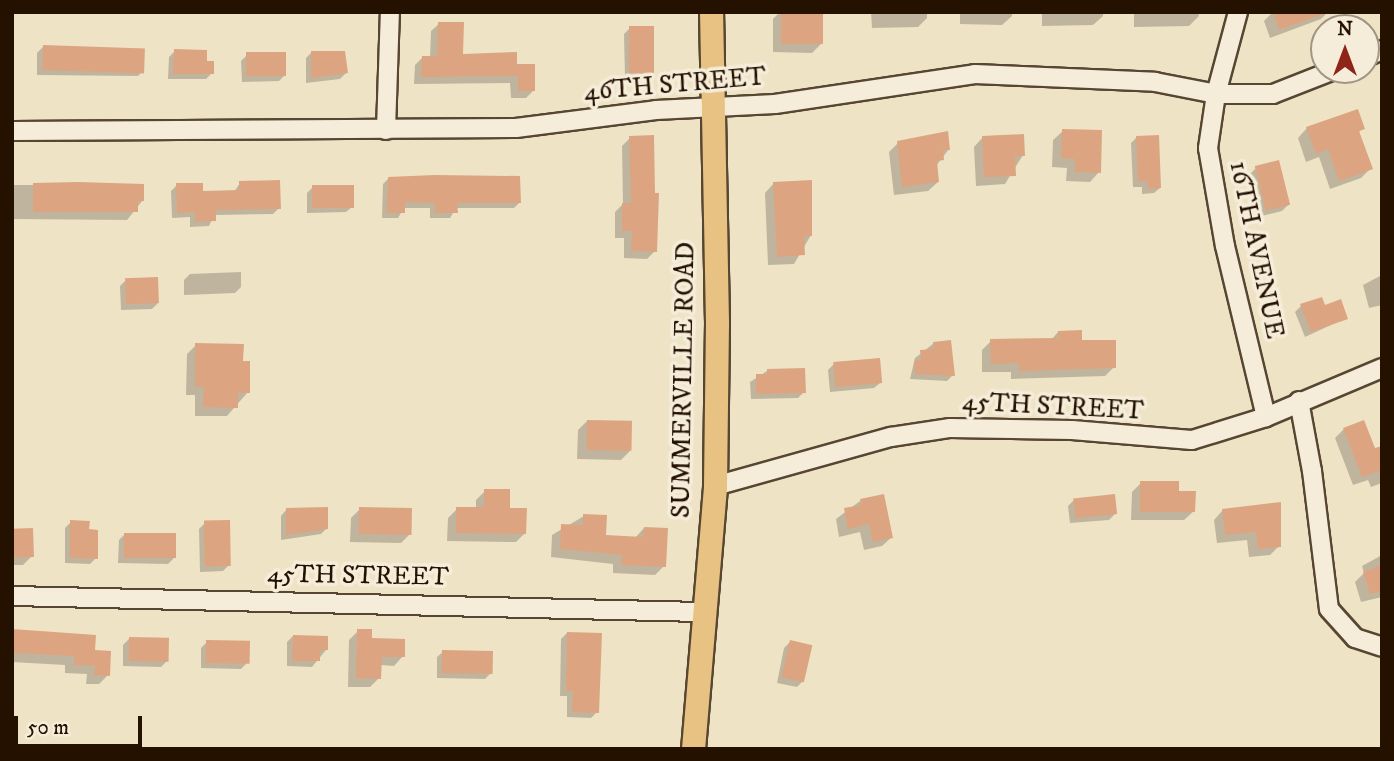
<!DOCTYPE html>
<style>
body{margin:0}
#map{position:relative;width:1394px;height:761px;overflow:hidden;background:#efe3c6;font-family:"IM FELL DW Pica",serif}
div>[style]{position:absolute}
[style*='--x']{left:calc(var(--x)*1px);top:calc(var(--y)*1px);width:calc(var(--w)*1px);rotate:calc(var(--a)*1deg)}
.shadow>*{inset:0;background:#0003}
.building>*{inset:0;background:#dda481;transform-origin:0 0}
.roads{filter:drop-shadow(2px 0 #574632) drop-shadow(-2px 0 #574632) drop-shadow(0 2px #574632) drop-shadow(0 -2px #574632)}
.minor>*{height:18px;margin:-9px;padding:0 9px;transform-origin:9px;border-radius:9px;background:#f5edda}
.major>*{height:23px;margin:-11.5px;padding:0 11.5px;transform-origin:11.5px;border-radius:11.5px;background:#e8c283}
span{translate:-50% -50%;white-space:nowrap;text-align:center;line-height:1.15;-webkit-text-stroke:7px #f5edda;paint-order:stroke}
.street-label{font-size:26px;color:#241100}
.frame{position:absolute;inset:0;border:14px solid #241100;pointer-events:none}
.north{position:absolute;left:1310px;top:14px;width:70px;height:70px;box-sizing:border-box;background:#f5edda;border:2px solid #a19583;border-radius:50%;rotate:0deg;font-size:19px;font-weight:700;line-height:28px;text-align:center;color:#241100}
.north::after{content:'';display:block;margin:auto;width:24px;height:32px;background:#8f2418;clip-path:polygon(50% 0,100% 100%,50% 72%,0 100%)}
.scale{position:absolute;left:14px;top:716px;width:128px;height:32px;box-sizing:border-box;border:4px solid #241100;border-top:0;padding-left:9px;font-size:21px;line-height:24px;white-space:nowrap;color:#241100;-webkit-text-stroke:5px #f5edda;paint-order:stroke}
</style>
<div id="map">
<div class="shadow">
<i style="clip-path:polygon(780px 12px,821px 12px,821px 44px,812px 53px,773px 52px,773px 19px)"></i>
<i style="clip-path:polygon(871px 12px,927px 12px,927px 18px,918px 27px,872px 28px)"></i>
<i style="clip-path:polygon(960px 12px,1012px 12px,1012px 16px,1002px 25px,960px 24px)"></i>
<i style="clip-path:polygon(1042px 12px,1103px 12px,1103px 16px,1093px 25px,1042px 26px)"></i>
<i style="clip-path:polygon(1134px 12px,1198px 12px,1199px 16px,1189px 26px,1134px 27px)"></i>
<i style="clip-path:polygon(1273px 12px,1328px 12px,1321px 19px,1270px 38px,1264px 21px)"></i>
<i style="clip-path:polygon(439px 24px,461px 55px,516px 66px,534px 90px,526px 98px,511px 98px,510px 83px,414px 84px,415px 65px,423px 57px,430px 58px,431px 31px)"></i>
<i style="clip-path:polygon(630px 28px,653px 71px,647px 77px,625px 78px,624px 34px)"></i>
<i style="clip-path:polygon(43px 47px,143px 71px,138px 76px,37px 75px,37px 53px)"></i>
<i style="clip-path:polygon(175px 51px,205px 62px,212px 73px,206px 79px,168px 79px,169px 57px)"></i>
<i style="clip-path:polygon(312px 52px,346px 73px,340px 79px,306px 83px,306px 58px)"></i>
<i style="clip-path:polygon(247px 55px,285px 75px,279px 81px,242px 82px,241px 61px)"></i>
<i style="clip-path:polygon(1307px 128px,1363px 128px,1358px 133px,1371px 168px,1361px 178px,1330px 189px,1319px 157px,1306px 162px,1298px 138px)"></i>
<i style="clip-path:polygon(1063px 131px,1099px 172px,1090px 182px,1066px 181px,1067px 168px,1052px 167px,1053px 140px)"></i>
<i style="clip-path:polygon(983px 137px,1023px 155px,1005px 184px,976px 186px,974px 147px)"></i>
<i style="clip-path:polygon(1137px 137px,1160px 188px,1154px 193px,1142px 194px,1142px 187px,1133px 187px,1131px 143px)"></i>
<i style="clip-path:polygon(630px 138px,655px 251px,647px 259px,624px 258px,624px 238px,615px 238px,615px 212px,623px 204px,622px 146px)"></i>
<i style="clip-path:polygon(898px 143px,949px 149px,936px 166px,938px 182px,928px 191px,894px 195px,889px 152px)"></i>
<i style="clip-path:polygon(1256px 168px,1288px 205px,1282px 211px,1257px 217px,1250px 174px)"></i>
<i style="clip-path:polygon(389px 178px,519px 203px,514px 208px,456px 208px,450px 218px,430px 218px,430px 208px,404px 208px,398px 218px,382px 218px,383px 184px)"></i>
<i style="clip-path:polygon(240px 183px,279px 208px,273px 214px,214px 215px,209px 226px,190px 227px,190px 217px,172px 218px,171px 191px,177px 185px,201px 193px,234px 192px)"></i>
<i style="clip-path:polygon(774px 183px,811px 235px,794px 264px,768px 265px,765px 193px)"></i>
<i style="clip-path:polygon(12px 185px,142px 185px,143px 200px,127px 220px,12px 219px)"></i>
<i style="clip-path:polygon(313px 187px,352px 207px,346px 212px,307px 213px,307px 193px)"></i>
<i style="clip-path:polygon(241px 272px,241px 287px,235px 293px,184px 295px,184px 280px,190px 274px)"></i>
<i style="clip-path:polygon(1382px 275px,1382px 305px,1369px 308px,1363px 285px)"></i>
<i style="clip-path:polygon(126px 280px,158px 303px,152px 309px,121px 310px,120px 286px)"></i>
<i style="clip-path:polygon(1301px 306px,1324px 307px,1346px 318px,1305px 337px,1295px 312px)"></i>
<i style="clip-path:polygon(1058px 332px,1114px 367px,1105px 376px,1011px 379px,1011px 372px,982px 372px,982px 350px,991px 341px,1051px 340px)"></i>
<i style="clip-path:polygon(934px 343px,953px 375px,947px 381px,910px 379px,915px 358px)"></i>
<i style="clip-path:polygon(196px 345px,241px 363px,248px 392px,227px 416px,195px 416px,195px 395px,186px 395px,187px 354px)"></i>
<i style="clip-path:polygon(834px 364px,880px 383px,874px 388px,830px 392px,828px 370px)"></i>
<i style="clip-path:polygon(767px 371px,804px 392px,798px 398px,751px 399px,750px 382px)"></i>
<i style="clip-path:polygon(587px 421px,630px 451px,621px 460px,577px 459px,578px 430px)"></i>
<i style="clip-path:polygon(1344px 429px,1374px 451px,1382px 448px,1382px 483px,1371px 487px,1368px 480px,1353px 485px,1335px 438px)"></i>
<i style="clip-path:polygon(1141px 483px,1177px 493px,1194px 511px,1184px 520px,1131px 520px,1132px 492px)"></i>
<i style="clip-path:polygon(485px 491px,508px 510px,525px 533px,516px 542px,447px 541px,448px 518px,457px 509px,476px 509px,476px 500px)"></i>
<i style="clip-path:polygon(1074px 500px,1115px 514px,1109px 520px,1070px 523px,1068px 506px)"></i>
<i style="clip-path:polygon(860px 501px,892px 537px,882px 546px,864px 550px,860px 532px,839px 537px,836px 519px)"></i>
<i style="clip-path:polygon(360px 509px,410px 534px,401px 543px,350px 542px,351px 518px)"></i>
<i style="clip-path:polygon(286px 510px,327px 528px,321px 534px,281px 540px,281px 516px)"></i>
<i style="clip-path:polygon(1223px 510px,1279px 546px,1270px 555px,1249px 557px,1247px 540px,1217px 543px,1214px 520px)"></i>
<i style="clip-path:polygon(584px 516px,604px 537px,635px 538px,644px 528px,664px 566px,655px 575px,613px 573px,613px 564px,551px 557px,552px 535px)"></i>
<i style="clip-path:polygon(71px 522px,88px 531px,96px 558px,90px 564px,65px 563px,65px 528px)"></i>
<i style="clip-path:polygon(205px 523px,229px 565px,223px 571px,200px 572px,199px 529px)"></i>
<i style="clip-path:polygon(12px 530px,32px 556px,23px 565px,12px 565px)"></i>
<i style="clip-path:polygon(124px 535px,174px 558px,168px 564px,118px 563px,119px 540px)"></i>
<i style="clip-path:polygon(1382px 555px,1382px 597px,1361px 602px,1355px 582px,1364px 573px,1362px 566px)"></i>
<i style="clip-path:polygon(358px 631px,403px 656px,394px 666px,380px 665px,379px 678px,370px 687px,348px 687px,349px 640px)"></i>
<i style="clip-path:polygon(12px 632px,94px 652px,108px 675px,99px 684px,86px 684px,87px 674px,65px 673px,65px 665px,12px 662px)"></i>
<i style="clip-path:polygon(567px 633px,597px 712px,591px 718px,567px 717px,567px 696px,560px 696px,561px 639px)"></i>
<i style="clip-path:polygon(293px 636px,326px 650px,312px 667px,287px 666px,287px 642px)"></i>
<i style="clip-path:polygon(129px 639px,167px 661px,161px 667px,123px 666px,123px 645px)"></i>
<i style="clip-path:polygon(207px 642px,247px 663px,241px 669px,201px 668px,201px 648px)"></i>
<i style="clip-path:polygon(790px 642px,803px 681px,797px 687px,777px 683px,784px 648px)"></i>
<i style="clip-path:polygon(443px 652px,491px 673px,485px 679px,437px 678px,437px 657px)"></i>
</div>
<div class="building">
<i style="left:781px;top:12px;width:42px;height:32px"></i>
<i style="clip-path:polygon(1273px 12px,1322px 12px,1323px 14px,1279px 30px)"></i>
<i style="clip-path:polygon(438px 22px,464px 22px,463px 54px,517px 52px,517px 64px,535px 64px,535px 91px,518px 91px,518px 76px,421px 77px,422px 56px,437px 56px)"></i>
<i style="left:629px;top:26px;width:25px;height:47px"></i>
<i style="left:43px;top:45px;width:102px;height:25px;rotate:2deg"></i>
<i style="clip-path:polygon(174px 49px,207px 50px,207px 61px,214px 61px,214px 74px,173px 74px)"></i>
<i style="clip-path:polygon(311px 51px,345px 51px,348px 73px,311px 78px)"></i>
<i style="left:286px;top:52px;width:24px;height:40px;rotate:90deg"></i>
<i style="clip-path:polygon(1358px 109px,1365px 129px,1359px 131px,1373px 169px,1339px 181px,1328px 149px,1316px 154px,1306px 127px)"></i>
<i style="clip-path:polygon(1062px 129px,1102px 130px,1101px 173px,1075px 172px,1075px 159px,1061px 158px)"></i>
<i style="clip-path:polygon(948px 131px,950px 150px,943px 150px,944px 160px,937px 161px,939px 182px,902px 187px,897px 141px)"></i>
<i style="clip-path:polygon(1024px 134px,1025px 156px,1015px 156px,1016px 176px,984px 177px,982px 136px)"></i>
<i style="clip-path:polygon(654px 135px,655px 193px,659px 193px,657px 252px,631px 251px,632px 231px,622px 231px,622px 203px,631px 203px,629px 136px)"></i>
<i style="clip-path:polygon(1159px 135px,1161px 188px,1148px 189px,1147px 181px,1138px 182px,1136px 136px)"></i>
<i style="left:1279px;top:160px;width:46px;height:25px;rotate:76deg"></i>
<i style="clip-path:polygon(435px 175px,520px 176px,521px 203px,457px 203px,458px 213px,435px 213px,435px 203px,405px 202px,405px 213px,387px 213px,388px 177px)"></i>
<i style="clip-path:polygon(280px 180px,281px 209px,216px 210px,216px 221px,195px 222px,195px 212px,177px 213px,176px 183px,203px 183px,203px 191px,239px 190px,239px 181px)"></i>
<i style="clip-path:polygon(812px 180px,812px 236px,804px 236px,805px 255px,777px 257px,773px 182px)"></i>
<i style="clip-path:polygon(78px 182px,144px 184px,144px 201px,138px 201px,138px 212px,33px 212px,33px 183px)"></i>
<i style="left:312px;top:185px;width:42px;height:23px"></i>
<i style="left:158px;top:277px;width:26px;height:33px;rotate:88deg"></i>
<i style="clip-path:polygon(1322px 297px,1325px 305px,1341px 299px,1348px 319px,1311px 332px,1300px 304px)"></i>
<i style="clip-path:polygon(1082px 330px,1082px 340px,1116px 340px,1116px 368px,1019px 371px,1019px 363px,991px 364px,990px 339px,1058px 338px,1058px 331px)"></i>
<i style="clip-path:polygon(951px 340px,955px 376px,915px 374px,914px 361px,921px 360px,920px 350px,934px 349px,933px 342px)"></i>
<i style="clip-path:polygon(195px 343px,244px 344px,243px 361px,250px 361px,250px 393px,238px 393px,238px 408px,203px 407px,204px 387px,195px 387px)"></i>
<i style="left:880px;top:358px;width:25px;height:47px;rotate:85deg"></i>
<i style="clip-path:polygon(805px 368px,806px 393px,756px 394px,756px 374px,767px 374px,767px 369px)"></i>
<i style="left:587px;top:420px;width:45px;height:30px;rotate:1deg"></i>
<i style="clip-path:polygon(1364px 420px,1375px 448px,1382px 446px,1382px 470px,1362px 477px,1343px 428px)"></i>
<i style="clip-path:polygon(1140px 481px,1179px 481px,1179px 491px,1196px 491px,1195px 512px,1140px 512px)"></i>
<i style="clip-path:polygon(484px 489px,510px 489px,510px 508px,527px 508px,526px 534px,456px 533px,456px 507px,484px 507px)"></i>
<i style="clip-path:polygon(884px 494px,893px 538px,873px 542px,869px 524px,848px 529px,844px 508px,861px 505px,860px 499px)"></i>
<i style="left:1115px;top:494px;width:20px;height:42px;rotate:84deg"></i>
<i style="clip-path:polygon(1281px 502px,1281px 547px,1258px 549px,1256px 532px,1225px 535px,1222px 509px)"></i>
<i style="clip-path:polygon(328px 507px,328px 529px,286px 535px,286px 508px)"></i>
<i style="left:359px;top:507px;width:53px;height:27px;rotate:1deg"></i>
<i style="clip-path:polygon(583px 514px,607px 515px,606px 535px,643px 537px,644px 527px,668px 528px,666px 567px,621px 565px,622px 555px,560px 549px,561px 524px,583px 525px)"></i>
<i style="clip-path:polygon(70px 520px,90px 521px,89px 529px,98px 530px,98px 559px,70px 558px)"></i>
<i style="left:230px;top:520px;width:46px;height:26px;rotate:89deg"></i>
<i style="left:33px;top:528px;width:29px;height:21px;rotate:88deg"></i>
<i style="left:124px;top:533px;width:52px;height:25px"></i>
<i style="clip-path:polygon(1382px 565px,1382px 591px,1370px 594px,1363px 572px)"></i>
<i style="clip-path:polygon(12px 629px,96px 635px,95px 650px,111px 651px,110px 676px,94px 675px,95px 666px,74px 665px,74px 656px,12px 653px)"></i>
<i style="clip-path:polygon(357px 629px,372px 629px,372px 638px,405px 639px,405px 657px,382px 657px,381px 679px,356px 678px)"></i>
<i style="clip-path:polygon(567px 632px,602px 633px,599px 713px,572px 712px,573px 691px,566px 691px)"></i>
<i style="clip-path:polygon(293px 635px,328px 636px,328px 650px,320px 650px,320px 661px,292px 661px)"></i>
<i style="left:129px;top:637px;width:40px;height:24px;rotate:1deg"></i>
<i style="left:206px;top:640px;width:44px;height:23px;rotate:1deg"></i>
<i style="left:790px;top:640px;width:23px;height:38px;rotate:13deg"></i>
<i style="left:442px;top:650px;width:51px;height:23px;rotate:1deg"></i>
</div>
<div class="roads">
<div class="minor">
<i style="--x:1238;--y:12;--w:85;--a:105"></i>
<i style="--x:1216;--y:94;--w:55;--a:98.4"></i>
<i style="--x:1208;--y:148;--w:99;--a:80.2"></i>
<i style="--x:1225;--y:246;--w:176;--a:76.5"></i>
<i style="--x:1366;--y:57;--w:17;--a:-24"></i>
<i style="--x:386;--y:130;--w:118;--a:-88.1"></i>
<i style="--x:12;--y:131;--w:504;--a:-0.34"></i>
<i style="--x:516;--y:128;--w:141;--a:-7.3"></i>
<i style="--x:656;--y:110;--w:119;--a:-2.9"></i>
<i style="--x:775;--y:104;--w:202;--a:-8.5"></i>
<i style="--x:975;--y:74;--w:180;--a:2.5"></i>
<i style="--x:1155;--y:82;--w:62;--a:11.1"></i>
<i style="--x:1216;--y:94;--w:57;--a:0"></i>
<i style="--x:1273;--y:94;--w:66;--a:-21.5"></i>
<i style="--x:1299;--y:401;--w:71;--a:79.5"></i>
<i style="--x:1312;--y:471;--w:139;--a:83"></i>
<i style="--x:1329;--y:609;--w:39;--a:48"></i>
<i style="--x:1355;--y:638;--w:28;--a:18"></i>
<i style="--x:715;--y:486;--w:183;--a:-15.6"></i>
<i style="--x:891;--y:437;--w:60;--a:-8.7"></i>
<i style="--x:950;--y:428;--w:122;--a:0.9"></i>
<i style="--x:1072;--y:430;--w:120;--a:4.8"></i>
<i style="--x:1192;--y:440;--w:77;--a:-17.3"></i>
<i style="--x:1266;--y:417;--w:126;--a:-22.9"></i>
<i style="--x:12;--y:596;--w:691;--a:1.33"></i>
</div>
<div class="major">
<i style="--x:693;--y:749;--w:264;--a:-85.2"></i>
<i style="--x:715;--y:486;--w:164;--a:-89.3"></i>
<i style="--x:717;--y:322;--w:310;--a:-91.1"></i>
</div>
</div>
<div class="street-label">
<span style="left:675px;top:85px;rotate:-5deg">46TH STREET</span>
<span style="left:1256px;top:250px;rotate:78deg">16TH AVENUE</span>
<span style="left:684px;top:380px;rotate:-89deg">SUMMERVILLE ROAD</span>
<span style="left:1053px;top:407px;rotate:3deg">45TH STREET</span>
<span style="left:358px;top:576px;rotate:1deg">45TH STREET</span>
</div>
<div class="frame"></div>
<div class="north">N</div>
<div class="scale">50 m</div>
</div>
